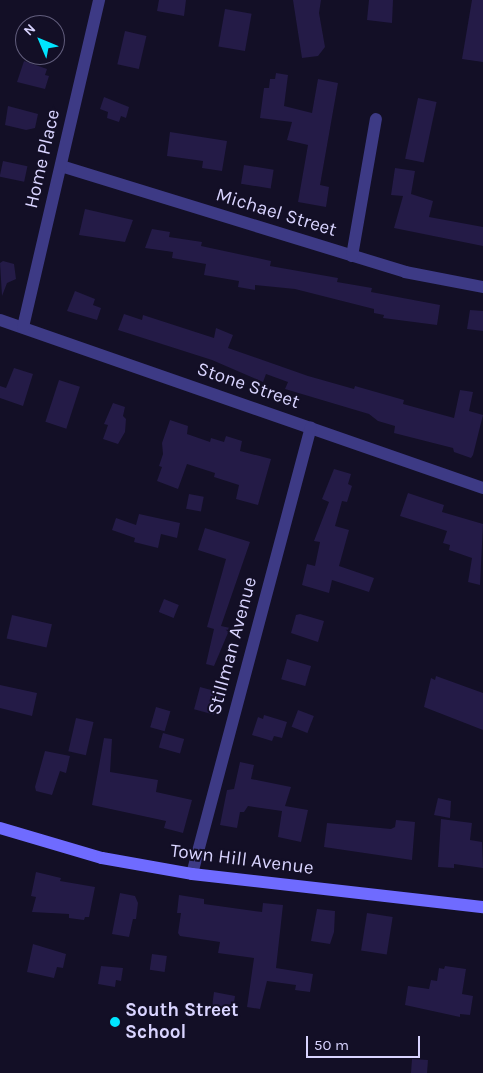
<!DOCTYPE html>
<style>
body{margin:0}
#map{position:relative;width:483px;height:1073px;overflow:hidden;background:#130f26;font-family:Karla,sans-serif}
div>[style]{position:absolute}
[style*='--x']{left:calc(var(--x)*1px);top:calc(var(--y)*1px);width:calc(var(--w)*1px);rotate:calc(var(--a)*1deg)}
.building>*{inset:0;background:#241b47;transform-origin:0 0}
.street>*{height:12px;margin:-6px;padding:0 6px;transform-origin:6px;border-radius:6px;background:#3d3a85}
.secondary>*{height:12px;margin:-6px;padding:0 6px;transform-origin:6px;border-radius:6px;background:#6f6bff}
.dots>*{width:14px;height:14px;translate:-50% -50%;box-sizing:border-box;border:2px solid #130f26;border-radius:50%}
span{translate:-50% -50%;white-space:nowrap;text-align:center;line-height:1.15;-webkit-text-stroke:4px #130f26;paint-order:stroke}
.street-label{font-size:19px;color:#d9d4ff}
.poi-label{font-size:19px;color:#d9d4ff;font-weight:700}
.left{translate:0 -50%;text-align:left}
.north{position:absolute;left:15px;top:15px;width:50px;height:50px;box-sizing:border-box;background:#130f26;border:1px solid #625e7d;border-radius:50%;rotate:315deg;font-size:14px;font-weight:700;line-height:20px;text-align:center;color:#d9d4ff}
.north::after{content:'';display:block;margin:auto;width:18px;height:22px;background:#00e5ff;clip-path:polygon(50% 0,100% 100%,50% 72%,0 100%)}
.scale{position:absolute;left:306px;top:1036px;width:114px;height:22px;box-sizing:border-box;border:2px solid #d9d4ff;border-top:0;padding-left:6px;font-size:15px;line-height:18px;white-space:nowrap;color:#d9d4ff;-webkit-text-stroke:4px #130f26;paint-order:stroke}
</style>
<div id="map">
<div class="building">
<i style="clip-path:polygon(159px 0,186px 0,184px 16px,157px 11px)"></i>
<i style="clip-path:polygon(293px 0,321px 0,319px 13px,325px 47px,318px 56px,302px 58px)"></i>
<i style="clip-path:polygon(369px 0,393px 0,392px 23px,367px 20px)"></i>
<i style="clip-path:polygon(472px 0,483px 0,483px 62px,462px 59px)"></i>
<i style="left:225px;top:9px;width:27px;height:38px;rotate:10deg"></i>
<i style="left:125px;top:31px;width:22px;height:34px;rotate:13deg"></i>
<i style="clip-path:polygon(24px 61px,47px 69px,45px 75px,49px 76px,45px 89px,17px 82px)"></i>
<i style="clip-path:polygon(276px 73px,288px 75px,284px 106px,312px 113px,318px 79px,338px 83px,320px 185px,329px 187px,326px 207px,298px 202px,308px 145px,287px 140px,292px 122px,260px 118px,264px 88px,269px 88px,270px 79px,275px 79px)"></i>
<i style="clip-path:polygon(104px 97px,129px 107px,126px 118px,121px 116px,119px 122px,107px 118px,108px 112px,100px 109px)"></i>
<i style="left:418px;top:98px;width:19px;height:62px;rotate:12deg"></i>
<i style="clip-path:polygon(8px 106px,38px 114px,35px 128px,26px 130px,5px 125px)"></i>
<i style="clip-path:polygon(170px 132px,227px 141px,222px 171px,202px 168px,203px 161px,167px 156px)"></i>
<i style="left:3px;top:161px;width:25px;height:16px;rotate:12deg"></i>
<i style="left:244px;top:165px;width:30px;height:19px;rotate:9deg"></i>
<i style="clip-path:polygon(395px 168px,415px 171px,411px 194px,433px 201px,429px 217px,483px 227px,483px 246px,394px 228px,403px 196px,391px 195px)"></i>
<i style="clip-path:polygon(85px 209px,133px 220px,125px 242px,79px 235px)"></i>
<i style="clip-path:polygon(152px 229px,170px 232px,169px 237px,202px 242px,201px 246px,271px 261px,270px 266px,338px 278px,337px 282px,372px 288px,371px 292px,440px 305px,437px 325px,383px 318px,384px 315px,374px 313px,374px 309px,295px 289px,255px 285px,255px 290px,238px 287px,239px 281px,204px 275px,206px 264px,172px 258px,173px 252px,145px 248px)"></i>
<i style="clip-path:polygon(3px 261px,14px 264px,16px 279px,7px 283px,2px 296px,0 263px)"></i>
<i style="clip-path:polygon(75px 291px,95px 299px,93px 305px,101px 308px,97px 320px,67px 311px)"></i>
<i style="clip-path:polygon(470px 310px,483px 311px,483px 331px,467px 329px)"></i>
<i style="clip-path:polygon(124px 314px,142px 320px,143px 315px,214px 338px,216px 328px,233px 335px,228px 348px,308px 376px,354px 389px,355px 386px,404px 400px,403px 404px,454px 418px,460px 390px,473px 392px,469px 411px,483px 415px,473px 455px,471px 458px,454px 452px,453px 448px,394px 433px,395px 426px,378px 421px,369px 414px,285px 389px,288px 382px,266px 374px,263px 382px,212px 360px,118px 330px)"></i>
<i style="clip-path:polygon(14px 368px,33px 374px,23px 406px,0 398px,0 386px,6px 388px)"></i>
<i style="left:59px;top:380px;width:22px;height:44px;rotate:18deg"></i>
<i style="clip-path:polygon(113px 403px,125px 407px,123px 416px,126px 419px,125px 432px,118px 444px,103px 439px,108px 425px,104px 424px)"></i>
<i style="clip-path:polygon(170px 420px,188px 426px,187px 434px,210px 442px,211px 438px,224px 442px,226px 436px,242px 441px,240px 451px,271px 459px,258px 505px,236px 499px,239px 485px,214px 477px,215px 473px,187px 464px,178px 489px,157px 481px,162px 467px,159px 466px,163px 454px,162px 443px)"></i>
<i style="clip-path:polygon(334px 469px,351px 474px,348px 484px,352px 486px,347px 502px,342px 501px,335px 526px,349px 530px,339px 566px,374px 578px,369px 592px,332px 580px,329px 593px,302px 585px,307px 564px,315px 566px,320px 542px,314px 541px,329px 502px,322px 499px)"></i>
<i style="clip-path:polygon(408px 493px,444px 505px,442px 512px,483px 524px,480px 585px,468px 582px,472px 558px,449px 550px,450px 545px,443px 543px,447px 531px,400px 516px)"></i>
<i style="left:189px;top:494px;width:15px;height:15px;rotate:11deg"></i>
<i style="clip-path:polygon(139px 514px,180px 523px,177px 538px,161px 534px,158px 548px,134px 542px,135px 538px,112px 530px,116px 518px,136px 525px)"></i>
<i style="clip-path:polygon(205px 528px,250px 542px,221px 626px,230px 628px,214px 666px,206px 664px,214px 629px,207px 627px,226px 559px,198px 550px)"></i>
<i style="left:164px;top:599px;width:16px;height:14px;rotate:22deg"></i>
<i style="clip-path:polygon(300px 614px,324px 621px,318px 642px,291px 633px,296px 615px)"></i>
<i style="left:12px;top:615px;width:41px;height:24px;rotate:13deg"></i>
<i style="left:287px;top:659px;width:25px;height:21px;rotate:16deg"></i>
<i style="clip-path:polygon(436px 676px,483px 693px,483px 730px,424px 707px,431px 678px,435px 680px)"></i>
<i style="clip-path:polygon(0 685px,37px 693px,32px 716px,0 708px)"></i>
<i style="left:200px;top:687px;width:24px;height:23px;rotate:15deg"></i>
<i style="left:156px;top:707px;width:15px;height:21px;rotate:16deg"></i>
<i style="left:298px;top:710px;width:17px;height:18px;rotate:21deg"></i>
<i style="clip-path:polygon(264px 715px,287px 722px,282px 738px,274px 736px,272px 741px,252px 735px,258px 717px,263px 719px)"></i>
<i style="left:76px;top:718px;width:18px;height:34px;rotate:13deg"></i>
<i style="left:163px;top:733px;width:22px;height:15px;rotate:16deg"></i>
<i style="clip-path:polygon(104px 738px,112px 739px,110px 772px,158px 780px,156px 792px,192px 800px,183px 833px,164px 828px,166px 821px,92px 805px)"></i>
<i style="clip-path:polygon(45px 751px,70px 756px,66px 773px,60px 771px,52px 795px,36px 791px,35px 787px)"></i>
<i style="clip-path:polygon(240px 762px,254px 765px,251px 779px,291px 787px,285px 806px,308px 810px,301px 842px,278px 837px,282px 811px,248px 806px,244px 812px,240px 812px,237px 828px,220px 825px,227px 790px,234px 789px)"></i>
<i style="clip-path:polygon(438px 798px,451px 801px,450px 818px,434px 815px)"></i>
<i style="clip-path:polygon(441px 819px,472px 823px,470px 840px,482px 842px,483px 868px,454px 864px,454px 868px,438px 867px)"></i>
<i style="clip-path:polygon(396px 820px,415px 822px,412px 860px,324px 847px,327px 823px,391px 829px,395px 827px)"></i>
<i style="clip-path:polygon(36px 872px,61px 878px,60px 881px,95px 887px,89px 917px,85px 917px,84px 920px,69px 918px,69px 914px,32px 912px,36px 897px,31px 896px)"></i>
<i style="clip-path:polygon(120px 893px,135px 896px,138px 903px,136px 919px,133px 919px,129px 937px,112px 934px)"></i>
<i style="clip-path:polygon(179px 895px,204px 899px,204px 904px,262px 912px,263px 903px,283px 905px,276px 968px,313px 974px,310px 992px,295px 990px,296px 985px,267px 981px,260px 1009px,247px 1007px,254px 958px,218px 953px,220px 942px,180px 936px,178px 933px,181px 913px,177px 913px)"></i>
<i style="clip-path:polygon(317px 909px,335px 911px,334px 932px,330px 944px,311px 941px)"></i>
<i style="left:367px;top:913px;width:26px;height:38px;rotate:9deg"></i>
<i style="clip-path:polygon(33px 944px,66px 954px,63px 968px,57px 967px,54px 978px,27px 972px)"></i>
<i style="left:152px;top:954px;width:15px;height:16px;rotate:8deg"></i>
<i style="clip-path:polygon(101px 966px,123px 968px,121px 981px,116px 980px,115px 987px,98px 984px)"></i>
<i style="clip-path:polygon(445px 966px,466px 969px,462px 994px,473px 996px,470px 1015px,460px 1014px,460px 1017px,405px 1005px,408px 986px,429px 989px,431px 980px,437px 981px,439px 968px,444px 969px)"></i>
<i style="clip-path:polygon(214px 992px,235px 996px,233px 1009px,212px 1007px)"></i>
<i style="left:412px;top:1059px;width:16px;height:14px;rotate:4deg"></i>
</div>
<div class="street">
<i style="--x:61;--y:166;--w:360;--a:17.1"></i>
<i style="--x:405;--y:272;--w:79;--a:10.9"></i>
<i style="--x:352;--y:256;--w:139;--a:-80.1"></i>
<i style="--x:0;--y:320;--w:511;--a:19.18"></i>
<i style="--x:23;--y:327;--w:336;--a:-76.9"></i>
<i style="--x:192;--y:874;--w:462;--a:-75.1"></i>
</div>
<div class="secondary">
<i style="--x:0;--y:828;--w:106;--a:16.4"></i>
<i style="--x:102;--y:858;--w:91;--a:10.1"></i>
<i style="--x:192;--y:874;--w:293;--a:6.5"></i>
</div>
<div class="dots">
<i style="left:115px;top:1022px;background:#00e5ff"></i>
</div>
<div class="street-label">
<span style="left:43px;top:159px;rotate:-77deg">Home Place</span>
<span style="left:276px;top:213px;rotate:17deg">Michael Street</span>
<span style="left:248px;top:386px;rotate:19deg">Stone Street</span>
<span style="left:233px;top:646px;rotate:-75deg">Stillman Avenue</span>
<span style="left:242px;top:860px;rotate:7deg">Town Hill Avenue</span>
</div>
<div class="poi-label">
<span class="left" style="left:125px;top:1022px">South Street<br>School</span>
</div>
<div class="north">N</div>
<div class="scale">50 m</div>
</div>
